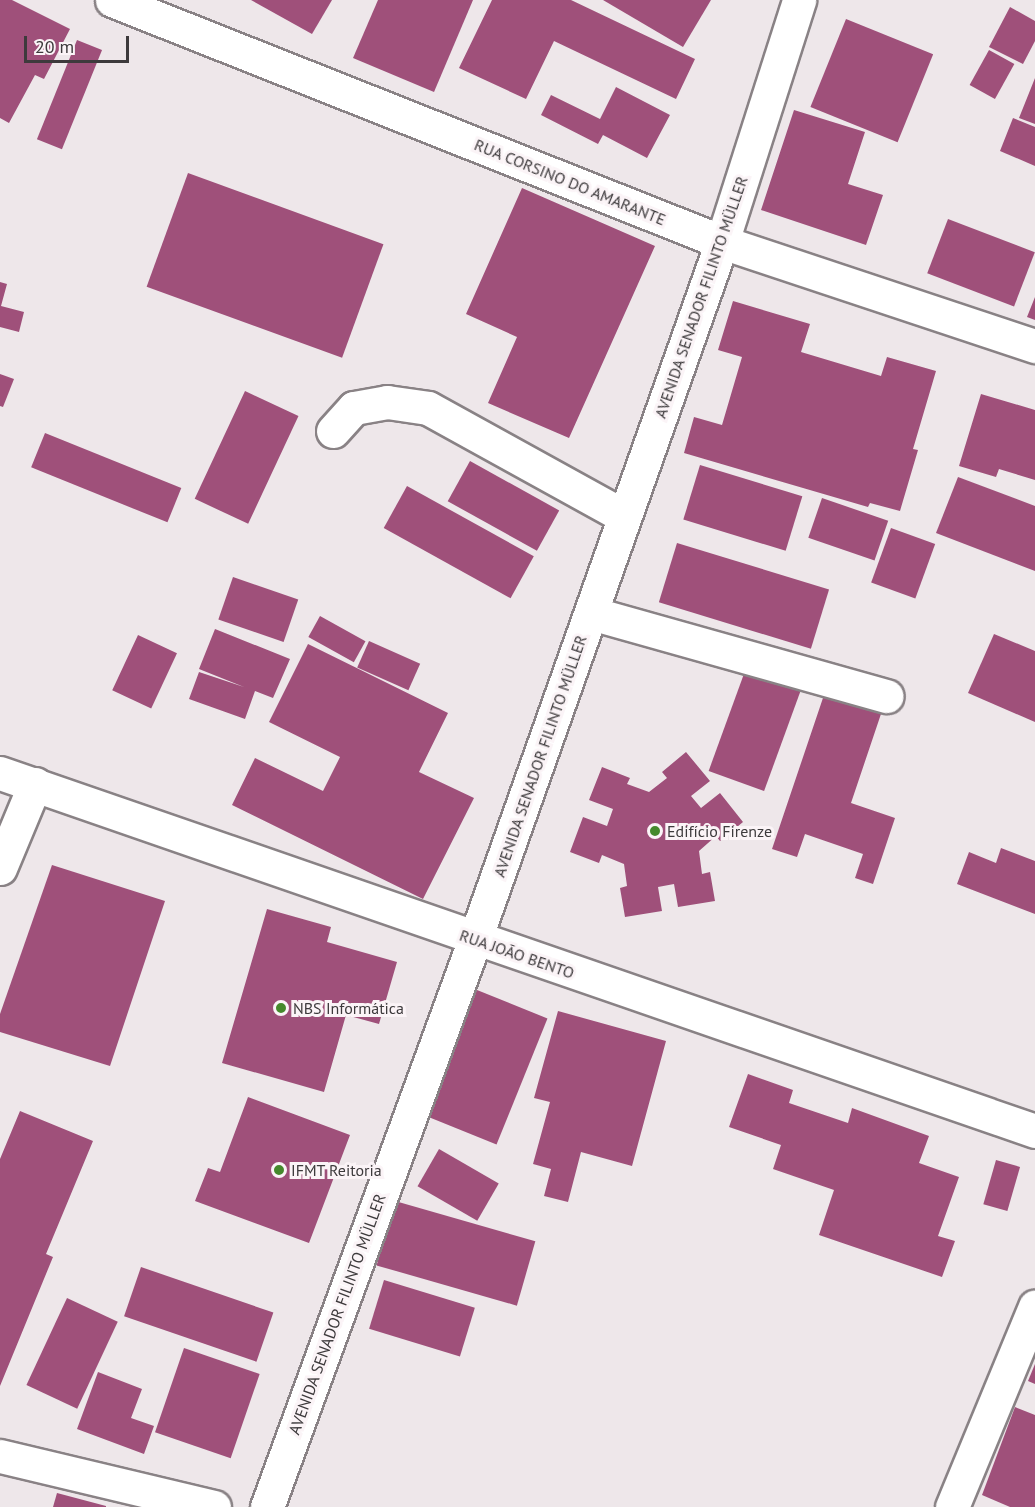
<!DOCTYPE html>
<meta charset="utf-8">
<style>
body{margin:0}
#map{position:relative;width:1035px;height:1507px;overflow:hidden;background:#eee7ea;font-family:"PT Sans",sans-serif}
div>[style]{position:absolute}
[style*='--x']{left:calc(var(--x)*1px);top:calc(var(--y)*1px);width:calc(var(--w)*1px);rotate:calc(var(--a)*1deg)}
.building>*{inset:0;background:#9f507a;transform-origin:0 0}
.roads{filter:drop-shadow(2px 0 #898285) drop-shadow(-2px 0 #898285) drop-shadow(0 2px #898285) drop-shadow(0 -2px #898285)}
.minor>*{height:33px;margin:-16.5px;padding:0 16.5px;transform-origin:16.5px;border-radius:16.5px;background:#fff}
.dots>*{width:16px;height:16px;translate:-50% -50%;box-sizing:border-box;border:3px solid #fbf4f7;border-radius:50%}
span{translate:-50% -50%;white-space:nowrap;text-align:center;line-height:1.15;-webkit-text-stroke:6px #fbf4f7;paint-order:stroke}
.street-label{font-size:16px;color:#3d3a3c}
.poi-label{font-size:16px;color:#3d3a3c}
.left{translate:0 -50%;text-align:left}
.scale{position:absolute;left:24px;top:36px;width:105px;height:27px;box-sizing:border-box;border:3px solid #3d3a3c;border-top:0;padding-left:8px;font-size:18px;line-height:21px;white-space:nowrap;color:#3d3a3c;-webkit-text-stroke:4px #fbf4f7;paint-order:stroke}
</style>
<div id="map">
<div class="building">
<i style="clip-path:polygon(0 0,12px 0,70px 29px,44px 79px,35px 75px,9px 123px,0 118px)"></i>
<i style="clip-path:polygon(251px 0,332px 0,312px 34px)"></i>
<i style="clip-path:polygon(378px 0,473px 0,434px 92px,353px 58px)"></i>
<i style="clip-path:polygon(492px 0,571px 0,695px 59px,676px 99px,554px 41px,526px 99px,459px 68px)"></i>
<i style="clip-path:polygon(603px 0,711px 0,683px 47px)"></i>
<i style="clip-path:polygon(1010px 7px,1035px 21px,1035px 41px,1023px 64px,989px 47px)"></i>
<i style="left:846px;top:19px;width:94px;height:95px;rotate:22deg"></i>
<i style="left:77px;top:40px;width:27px;height:107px;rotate:22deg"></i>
<i style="left:989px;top:50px;width:29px;height:40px;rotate:29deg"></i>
<i style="clip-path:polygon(1035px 78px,1035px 124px,1019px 118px)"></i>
<i style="clip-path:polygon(616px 87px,670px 115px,647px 158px,603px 135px,598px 144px,541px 115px,551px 95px,600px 119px)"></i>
<i style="clip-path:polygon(794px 110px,865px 132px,848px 184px,883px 195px,866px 245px,761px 210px)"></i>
<i style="clip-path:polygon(1013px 118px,1035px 127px,1035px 166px,1000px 151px)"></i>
<i style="left:188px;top:173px;width:208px;height:121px;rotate:20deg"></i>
<i style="clip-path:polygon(522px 188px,655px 246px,569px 438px,488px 403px,517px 337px,466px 314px)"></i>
<i style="left:948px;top:219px;width:93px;height:58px;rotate:21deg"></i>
<i style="clip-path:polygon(0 282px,7px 284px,1px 306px,24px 312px,19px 332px,0 327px)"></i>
<i style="clip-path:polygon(1035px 297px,1035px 320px,1027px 317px)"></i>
<i style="clip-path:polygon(733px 301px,810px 324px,801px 352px,881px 376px,887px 357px,936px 371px,913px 449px,918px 450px,900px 511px,870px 503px,868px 507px,684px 453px,694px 417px,722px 425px,742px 357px,718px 350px)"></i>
<i style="clip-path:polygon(0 374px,14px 379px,3px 407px,0 406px)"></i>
<i style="left:245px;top:391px;width:59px;height:119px;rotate:25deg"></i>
<i style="clip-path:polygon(981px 394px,1035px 410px,1035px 480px,999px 469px,996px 477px,959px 466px)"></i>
<i style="left:45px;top:433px;width:147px;height:37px;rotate:22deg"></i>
<i style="left:470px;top:461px;width:102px;height:46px;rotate:29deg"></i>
<i style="left:700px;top:465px;width:107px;height:57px;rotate:17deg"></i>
<i style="clip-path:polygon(958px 477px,1035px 506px,1035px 571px,936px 533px)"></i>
<i style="left:407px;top:486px;width:145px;height:48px;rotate:29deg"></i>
<i style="left:822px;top:498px;width:70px;height:42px;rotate:19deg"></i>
<i style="left:891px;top:528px;width:47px;height:58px;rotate:20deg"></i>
<i style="left:677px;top:543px;width:159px;height:62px;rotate:17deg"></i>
<i style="left:233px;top:577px;width:69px;height:45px;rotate:19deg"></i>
<i style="left:320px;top:616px;width:52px;height:24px;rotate:29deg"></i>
<i style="clip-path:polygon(215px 629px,290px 659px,273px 698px,255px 691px,245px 719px,189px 699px,199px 672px,244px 687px,199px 669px)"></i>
<i style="clip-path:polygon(994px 634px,1035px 651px,1035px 722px,968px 693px)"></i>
<i style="left:138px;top:635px;width:43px;height:61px;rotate:25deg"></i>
<i style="left:369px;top:641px;width:56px;height:29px;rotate:24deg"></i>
<i style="clip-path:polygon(308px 644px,448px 713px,419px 772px,474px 798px,423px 899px,232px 805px,255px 758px,323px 791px,340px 757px,269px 722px)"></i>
<i style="left:749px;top:660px;width:59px;height:118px;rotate:20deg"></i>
<i style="clip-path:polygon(826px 689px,883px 708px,851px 803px,895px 818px,873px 884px,855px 878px,863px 854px,805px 834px,797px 857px,772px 849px)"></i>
<i style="clip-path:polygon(686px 752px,710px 781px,691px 796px,701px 808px,720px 793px,743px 822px,720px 841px,716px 836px,699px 851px,702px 874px,710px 872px,715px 901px,678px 907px,674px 884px,658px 887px,662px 911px,625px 917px,620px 888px,627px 886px,624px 864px,602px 855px,599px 863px,570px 852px,583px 817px,607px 826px,613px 809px,589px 800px,602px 767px,630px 778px,627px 784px,649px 792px,667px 778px,662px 772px)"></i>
<i style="clip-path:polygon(1001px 848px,1035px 861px,1035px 914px,957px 884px,969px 852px,996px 863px)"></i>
<i style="clip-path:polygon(52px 865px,165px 901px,110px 1066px,0 1032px,0 1014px)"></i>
<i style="clip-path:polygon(267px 909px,331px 927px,327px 942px,397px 962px,379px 1024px,346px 1015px,324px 1092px,222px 1063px)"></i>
<i style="left:477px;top:990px;width:76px;height:136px;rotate:22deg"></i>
<i style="clip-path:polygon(558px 1011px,666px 1041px,632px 1166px,581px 1152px,568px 1202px,544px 1196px,551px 1169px,533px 1164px,550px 1102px,534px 1098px)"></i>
<i style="clip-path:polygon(748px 1074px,793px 1090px,789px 1103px,848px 1123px,852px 1108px,929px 1136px,919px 1163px,959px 1177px,938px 1236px,955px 1241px,942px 1277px,819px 1235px,834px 1190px,773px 1169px,781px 1145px,729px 1127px)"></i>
<i style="clip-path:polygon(248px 1097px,350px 1135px,309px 1243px,195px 1201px,208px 1168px,220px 1172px)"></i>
<i style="clip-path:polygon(20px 1111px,93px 1141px,46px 1254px,53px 1257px,0 1386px,0 1159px)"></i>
<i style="left:439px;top:1149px;width:69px;height:43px;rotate:30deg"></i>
<i style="left:996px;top:1160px;width:25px;height:46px;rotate:16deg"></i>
<i style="left:395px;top:1201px;width:146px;height:67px;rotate:16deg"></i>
<i style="left:141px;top:1267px;width:140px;height:52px;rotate:19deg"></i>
<i style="left:384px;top:1280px;width:95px;height:51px;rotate:17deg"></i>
<i style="left:67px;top:1298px;width:56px;height:96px;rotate:25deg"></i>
<i style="left:184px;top:1348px;width:80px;height:89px;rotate:19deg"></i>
<i style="clip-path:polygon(1035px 1364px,1035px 1384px,1028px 1381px)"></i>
<i style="clip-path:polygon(98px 1372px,142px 1389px,131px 1418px,154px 1426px,144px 1454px,77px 1429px)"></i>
<i style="clip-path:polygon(1015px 1407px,1035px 1415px,1035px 1507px,1010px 1507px,982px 1495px)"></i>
<i style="clip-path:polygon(57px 1493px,106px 1506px,106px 1507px,53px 1507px)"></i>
</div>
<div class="roads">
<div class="minor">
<i style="--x:112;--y:0;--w:656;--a:21.64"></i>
<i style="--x:722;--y:242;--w:330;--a:18.4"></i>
<i style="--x:333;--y:431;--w:31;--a:-48"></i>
<i style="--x:354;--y:408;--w:34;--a:-10"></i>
<i style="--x:387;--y:402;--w:41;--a:8.3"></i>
<i style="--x:428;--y:408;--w:224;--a:28.9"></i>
<i style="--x:591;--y:613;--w:307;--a:15.7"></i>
<i style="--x:0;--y:773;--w:1095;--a:19.08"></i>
<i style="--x:0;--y:868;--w:91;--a:-67.4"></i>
<i style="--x:0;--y:1456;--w:220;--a:13.4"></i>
<i style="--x:267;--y:1507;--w:605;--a:-69.89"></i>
<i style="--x:475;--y:939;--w:739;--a:-70.49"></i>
<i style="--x:722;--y:242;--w:254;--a:-72.3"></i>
<i style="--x:952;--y:1507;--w:217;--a:-67.5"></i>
</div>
</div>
<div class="dots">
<i style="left:655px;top:831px;background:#45892c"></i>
<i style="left:281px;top:1008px;background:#45892c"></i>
<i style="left:279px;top:1170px;background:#45892c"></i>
</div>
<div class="street-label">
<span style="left:570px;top:182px;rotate:22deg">RUA CORSINO DO AMARANTE</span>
<span style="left:701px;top:297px;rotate:-71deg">AVENIDA SENADOR FILINTO MÜLLER</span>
<span style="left:540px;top:756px;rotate:-71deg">AVENIDA SENADOR FILINTO MÜLLER</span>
<span style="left:517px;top:954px;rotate:19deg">RUA JOÃO BENTO</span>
<span style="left:337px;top:1314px;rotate:-70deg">AVENIDA SENADOR FILINTO MÜLLER</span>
</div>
<div class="poi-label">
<span class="left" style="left:667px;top:831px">Edifício Firenze</span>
<span class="left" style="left:293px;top:1008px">NBS Informática</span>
<span class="left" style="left:291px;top:1170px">IFMT Reitoria</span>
</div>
<div class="scale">20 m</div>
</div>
